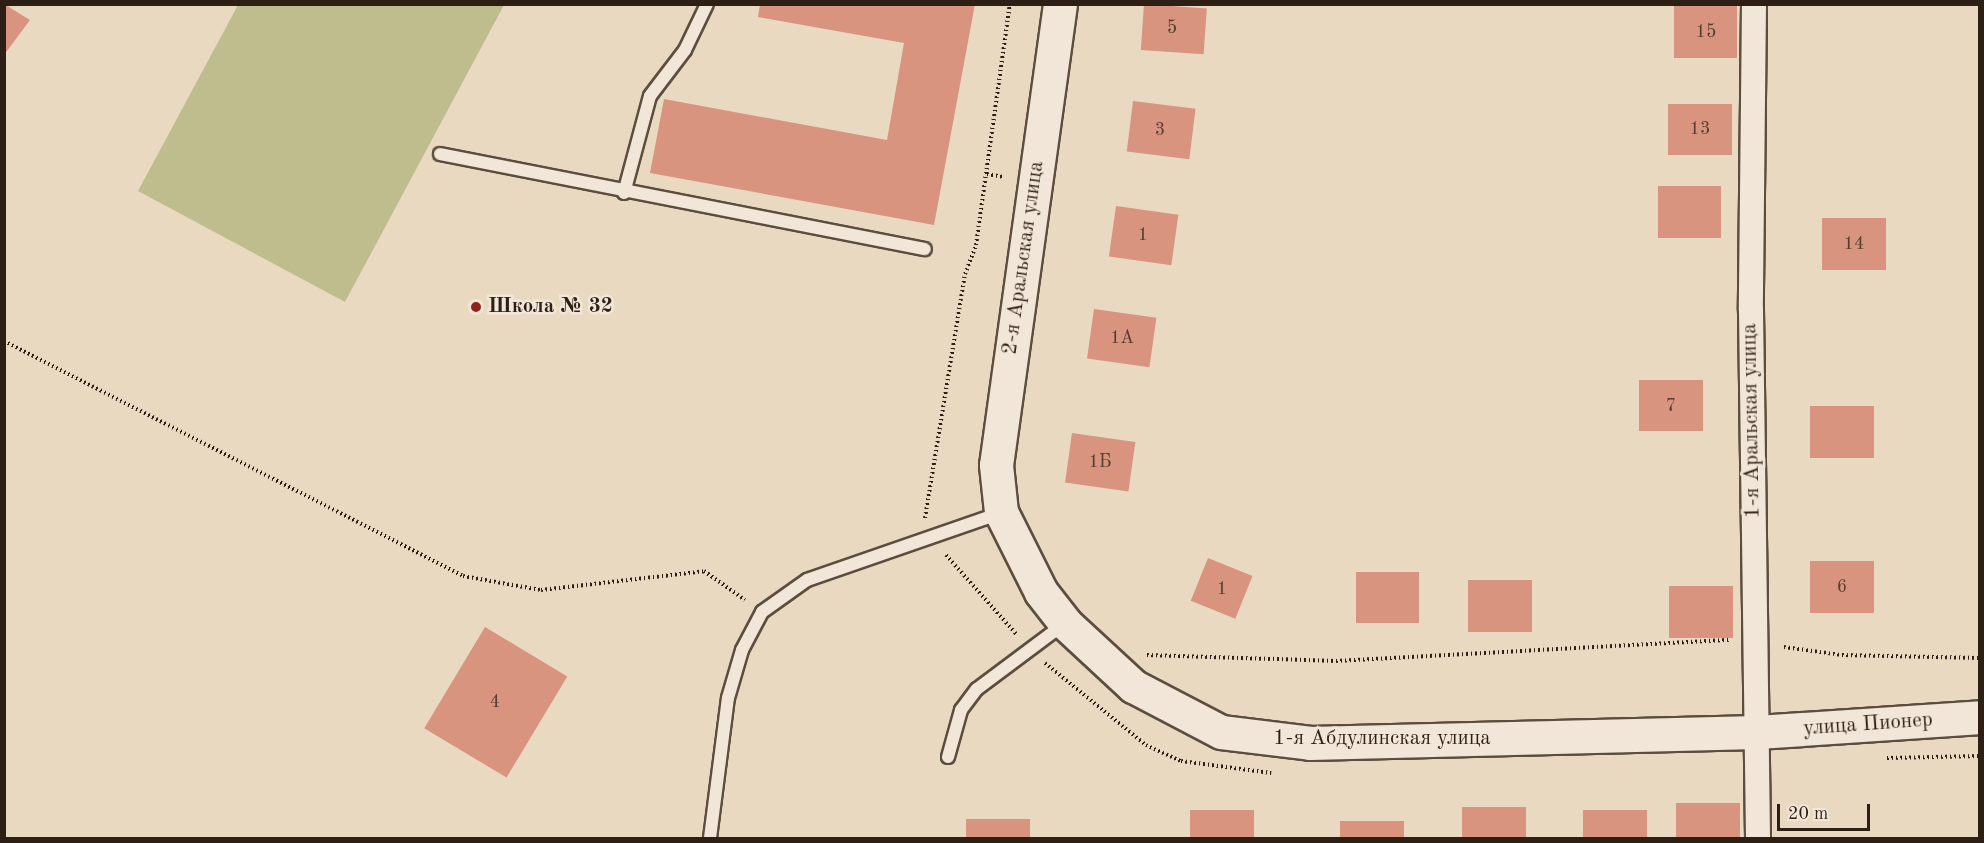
<!DOCTYPE html>
<meta charset="utf-8">
<style>
body{margin:0}
#map{position:relative;width:1984px;height:843px;overflow:hidden;background:#ead9c1;font-family:"Old Standard TT",serif}
div>[style]{position:absolute}
[style*='--x']{left:calc(var(--x)*1px);top:calc(var(--y)*1px);width:calc(var(--w)*1px);rotate:calc(var(--a)*1deg)}
.green>*{inset:0;background:#bfbd8d}
.building>*{inset:0;background:#d8947e;transform-origin:0 0}
.path>*{height:4px;margin-top:-2px;transform-origin:0;background:repeating-linear-gradient(90deg,#2d1f13 0 1.5px,transparent 0 4.5px)}
.roads{filter:drop-shadow(2px 0 #5c4e3e) drop-shadow(-2px 0 #5c4e3e) drop-shadow(0 2px #5c4e3e) drop-shadow(0 -2px #5c4e3e)}
.lane>*{height:12px;margin:-6px;padding:0 6px;transform-origin:6px;border-radius:6px;background:#f1e6d7}
.street>*{height:24px;margin:-12px;padding:0 12px;transform-origin:12px;border-radius:12px;background:#f1e6d7}
.secondary>*{height:33px;margin:-16.5px;padding:0 16.5px;transform-origin:16.5px;border-radius:16.5px;background:#f1e6d7}
.dots>*{width:16px;height:16px;translate:-50% -50%;box-sizing:border-box;border:3px solid #f1e6d7;border-radius:50%}
span{translate:-50% -50%;white-space:nowrap;text-align:center;line-height:1.15;-webkit-text-stroke:5px #f1e6d7;paint-order:stroke}
.number-label{font-size:18px;color:#583c2e}
.number-label span{-webkit-text-stroke-width:0}
.street-label{font-size:21px;color:#2d1f13}
.poi-label{font-size:21px;color:#2d1f13;font-weight:700}
.left{translate:0 -50%;text-align:left}
.frame{position:absolute;inset:0;border:6px solid #2d1f13;pointer-events:none}
.scale{position:absolute;left:1777px;top:804px;width:93px;height:27px;box-sizing:border-box;border:3px solid #2d1f13;border-top:0;padding-left:8px;font-size:18px;line-height:21px;white-space:nowrap;color:#2d1f13;-webkit-text-stroke:4px #f1e6d7;paint-order:stroke}
</style>
<div id="map">
<div class="green">
<i style="clip-path:polygon(238px 5px,504px 5px,345px 302px,138px 191px)"></i>
</div>
<div class="building">
<i style="clip-path:polygon(4px 4px,30px 20px,4px 55px)"></i>
<i style="clip-path:polygon(760px 4px,975px 4px,934px 225px,650px 173px,664px 99px,887px 140px,904px 43px,758px 17px)"></i>
<i style="left:1144px;top:4px;width:63px;height:46px;rotate:4deg"></i>
<i style="left:1674px;top:6px;width:63px;height:52px"></i>
<i style="left:1133px;top:101px;width:63px;height:51px;rotate:7deg"></i>
<i style="left:1668px;top:104px;width:64px;height:51px"></i>
<i style="left:1658px;top:186px;width:63px;height:52px"></i>
<i style="left:1116px;top:206px;width:63px;height:51px;rotate:8deg"></i>
<i style="left:1822px;top:218px;width:64px;height:52px"></i>
<i style="left:1094px;top:309px;width:63px;height:50px;rotate:8deg"></i>
<i style="left:1639px;top:380px;width:64px;height:51px"></i>
<i style="left:1810px;top:406px;width:64px;height:52px"></i>
<i style="left:1072px;top:433px;width:64px;height:50px;rotate:8deg"></i>
<i style="left:1208px;top:558px;width:48px;height:46px;rotate:22deg"></i>
<i style="left:1810px;top:561px;width:64px;height:52px"></i>
<i style="left:1356px;top:572px;width:63px;height:51px"></i>
<i style="left:1468px;top:580px;width:64px;height:52px"></i>
<i style="left:1669px;top:586px;width:64px;height:52px"></i>
<i style="left:485px;top:627px;width:96px;height:118px;rotate:31deg"></i>
<i style="left:1676px;top:803px;width:64px;height:35px"></i>
<i style="left:1462px;top:807px;width:64px;height:31px"></i>
<i style="left:1190px;top:810px;width:64px;height:28px"></i>
<i style="left:1583px;top:810px;width:64px;height:28px"></i>
<i style="left:966px;top:819px;width:64px;height:19px"></i>
<i style="left:1340px;top:821px;width:64px;height:17px"></i>
</div>
<div class="path">
<i style="--x:987;--y:174;--w:17;--a:10"></i>
<i style="--x:4;--y:341;--w:516;--a:27.11"></i>
<i style="--x:463;--y:576;--w:79;--a:10.2"></i>
<i style="--x:541;--y:590;--w:164;--a:-6.6"></i>
<i style="--x:704;--y:571;--w:50;--a:35.3"></i>
<i style="--x:925;--y:518;--w:247;--a:-80.7"></i>
<i style="--x:965;--y:274;--w:31;--a:-69"></i>
<i style="--x:976;--y:245;--w:243;--a:-82"></i>
<i style="--x:946;--y:555;--w:107;--a:48.4"></i>
<i style="--x:1784;--y:647;--w:59;--a:7.9"></i>
<i style="--x:1842;--y:655;--w:138;--a:1.2"></i>
<i style="--x:1147;--y:655;--w:189;--a:1.8"></i>
<i style="--x:1336;--y:661;--w:395;--a:-3.1"></i>
<i style="--x:1045;--y:663;--w:130;--a:39.1"></i>
<i style="--x:1146;--y:745;--w:38;--a:25"></i>
<i style="--x:1181;--y:761;--w:91;--a:7.6"></i>
<i style="--x:1887;--y:758;--w:93;--a:-1.2"></i>
</div>
<div class="roads">
<div class="lane">
<i style="--x:440;--y:154;--w:494;--a:11.1"></i>
<i style="--x:624;--y:193;--w:100;--a:-75"></i>
<i style="--x:650;--y:96;--w:58;--a:-52.7"></i>
<i style="--x:685;--y:50;--w:51;--a:-64.4"></i>
<i style="--x:948;--y:757;--w:49;--a:-74.5"></i>
<i style="--x:961;--y:710;--w:26;--a:-53"></i>
<i style="--x:977;--y:689;--w:109;--a:-36.8"></i>
<i style="--x:710;--y:838;--w:141;--a:-82.7"></i>
<i style="--x:728;--y:698;--w:50;--a:-73.7"></i>
<i style="--x:742;--y:650;--w:43;--a:-62.2"></i>
<i style="--x:762;--y:612;--w:55;--a:-35.4"></i>
<i style="--x:807;--y:580;--w:204;--a:-19.1"></i>
</div>
<div class="street">
<i style="--x:1754;--y:4;--w:306;--a:90.6"></i>
<i style="--x:1751;--y:310;--w:528;--a:89.24"></i>
</div>
<div class="secondary">
<i style="--x:1060;--y:4;--w:465;--a:97.9"></i>
<i style="--x:996;--y:465;--w:47;--a:83.9"></i>
<i style="--x:1001;--y:512;--w:89;--a:63.4"></i>
<i style="--x:1041;--y:592;--w:39;--a:52"></i>
<i style="--x:1065;--y:623;--w:93;--a:42.8"></i>
<i style="--x:1133;--y:686;--w:99;--a:27.6"></i>
<i style="--x:1221;--y:732;--w:90;--a:7"></i>
<i style="--x:1310;--y:743;--w:447;--a:-1.4"></i>
<i style="--x:1757;--y:732;--w:224;--a:-3.8"></i>
</div>
</div>
<div class="dots">
<i style="left:476px;top:307px;background:#8f2418"></i>
</div>
<div class="number-label">
<span style="left:1172px;top:28px">5</span>
<span style="left:1706px;top:32px">15</span>
<span style="left:1700px;top:129px">13</span>
<span style="left:1160px;top:130px">3</span>
<span style="left:1143px;top:235px">1</span>
<span style="left:1854px;top:244px">14</span>
<span style="left:1122px;top:338px">1А</span>
<span style="left:1671px;top:406px">7</span>
<span style="left:1100px;top:462px">1Б</span>
<span style="left:1842px;top:587px">6</span>
<span style="left:1222px;top:589px">1</span>
<span style="left:495px;top:702px">4</span>
</div>
<div class="street-label">
<span style="left:1024px;top:258px;rotate:-82deg">2-я Аральская улица</span>
<span style="left:1752px;top:421px;rotate:-91deg">1-я Аральская улица</span>
<span style="left:1868px;top:725px;rotate:-4deg">улица Пионер</span>
<span style="left:1382px;top:739px">1-я Абдулинская улица</span>
</div>
<div class="poi-label">
<span class="left" style="left:488px;top:307px">Школа № 32</span>
</div>
<div class="frame"></div>
<div class="scale">20 m</div>
</div>
